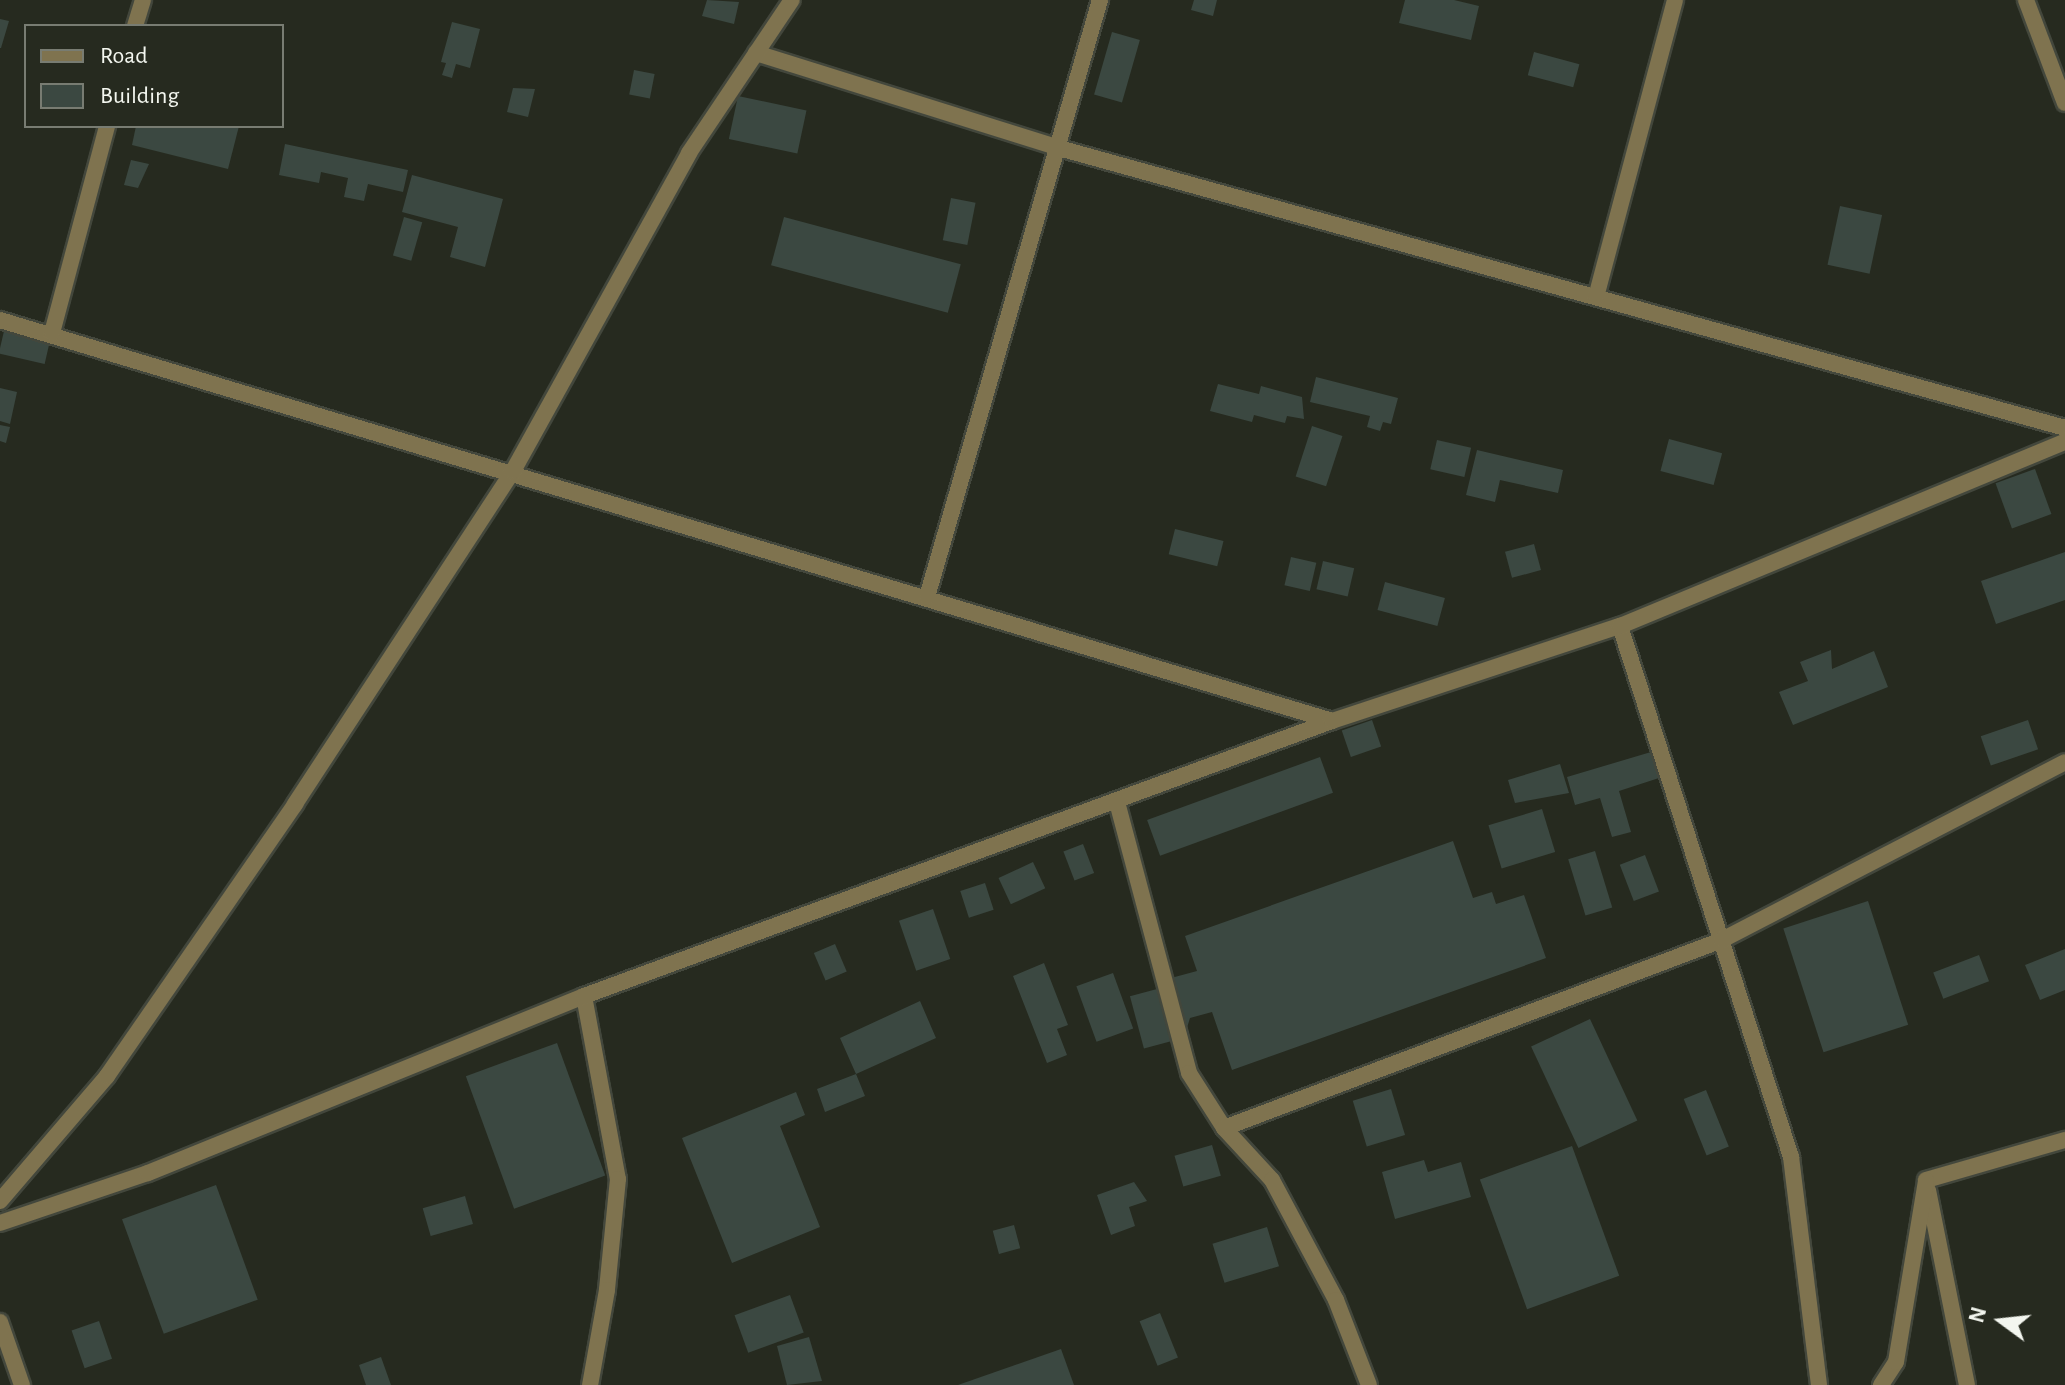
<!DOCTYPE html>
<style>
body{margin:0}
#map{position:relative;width:2065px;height:1385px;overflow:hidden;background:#262a1f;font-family:"Alegreya Sans",sans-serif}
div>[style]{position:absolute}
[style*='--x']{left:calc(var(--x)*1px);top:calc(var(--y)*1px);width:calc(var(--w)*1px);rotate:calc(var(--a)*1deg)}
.building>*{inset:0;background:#3b4841;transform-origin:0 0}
.roads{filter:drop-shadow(2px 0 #43473c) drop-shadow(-2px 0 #43473c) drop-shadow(0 2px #43473c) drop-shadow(0 -2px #43473c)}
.street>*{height:16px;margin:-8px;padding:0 8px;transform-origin:8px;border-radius:8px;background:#7f734f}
span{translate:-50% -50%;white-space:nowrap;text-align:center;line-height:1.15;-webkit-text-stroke:8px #262a1f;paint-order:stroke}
.legend{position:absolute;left:24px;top:24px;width:260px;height:104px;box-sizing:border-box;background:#262a1f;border:2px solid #787c72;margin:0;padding:10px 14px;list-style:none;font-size:24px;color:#f3f6ef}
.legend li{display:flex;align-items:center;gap:16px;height:40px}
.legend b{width:40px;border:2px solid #787c72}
.north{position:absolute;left:1961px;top:1281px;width:80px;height:80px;-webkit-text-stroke:6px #262a1f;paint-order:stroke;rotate:285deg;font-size:22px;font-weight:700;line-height:32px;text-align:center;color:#f3f6ef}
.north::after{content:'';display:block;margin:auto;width:28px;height:36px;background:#f3f6ef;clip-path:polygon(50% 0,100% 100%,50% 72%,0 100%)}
</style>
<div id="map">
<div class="building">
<i style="clip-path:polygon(707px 0,739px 2px,734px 24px,702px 16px)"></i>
<i style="clip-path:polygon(1194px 0,1217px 0,1213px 16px,1191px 10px)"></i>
<i style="clip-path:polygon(1405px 0,1454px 0,1479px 6px,1471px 40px,1399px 23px)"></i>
<i style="clip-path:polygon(0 19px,9px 21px,1px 48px,0 48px)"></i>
<i style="clip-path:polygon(452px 22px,480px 29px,470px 68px,456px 64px,452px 78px,442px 75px,446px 63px,441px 62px)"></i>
<i style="left:1112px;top:32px;width:29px;height:65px;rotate:16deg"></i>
<i style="left:1534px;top:52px;width:47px;height:24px;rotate:15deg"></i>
<i style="left:634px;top:70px;width:21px;height:25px;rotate:11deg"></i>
<i style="clip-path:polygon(513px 88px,535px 89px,528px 117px,507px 112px)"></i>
<i style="left:738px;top:96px;width:70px;height:44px;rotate:12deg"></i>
<i style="clip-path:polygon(136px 126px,239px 126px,228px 169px,132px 145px)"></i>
<i style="clip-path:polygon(285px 144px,408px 170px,403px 192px,368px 184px,364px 201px,344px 197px,348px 178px,321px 172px,319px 183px,279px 175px)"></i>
<i style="clip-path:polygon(131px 160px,149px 164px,138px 188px,124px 185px)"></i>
<i style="clip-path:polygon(412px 175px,503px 199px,485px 267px,450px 257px,458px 227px,402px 212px)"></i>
<i style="left:951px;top:198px;width:25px;height:43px;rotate:11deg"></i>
<i style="left:1840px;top:206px;width:43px;height:60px;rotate:12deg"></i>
<i style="left:404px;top:217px;width:19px;height:40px;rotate:16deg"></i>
<i style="left:784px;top:217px;width:183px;height:50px;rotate:15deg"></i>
<i style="left:4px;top:331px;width:47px;height:23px;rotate:13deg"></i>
<i style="clip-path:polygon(1316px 377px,1398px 398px,1391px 424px,1383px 422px,1380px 431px,1367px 427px,1370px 416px,1310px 402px)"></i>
<i style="clip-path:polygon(1218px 384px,1259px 394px,1261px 386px,1302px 397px,1304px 419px,1287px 416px,1285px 423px,1254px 415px,1252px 422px,1210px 411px)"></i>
<i style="clip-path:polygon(0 388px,17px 392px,10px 424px,0 421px)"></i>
<i style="clip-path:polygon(0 425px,10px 427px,6px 443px,0 441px)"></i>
<i style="left:1312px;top:426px;width:32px;height:53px;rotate:18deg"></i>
<i style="left:1669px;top:439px;width:55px;height:33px;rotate:15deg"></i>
<i style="left:1437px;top:440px;width:35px;height:30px;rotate:13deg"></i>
<i style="clip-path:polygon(1477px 450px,1563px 470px,1558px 493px,1500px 480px,1495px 502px,1466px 495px)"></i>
<i style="left:2035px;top:469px;width:48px;height:42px;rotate:70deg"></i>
<i style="left:1175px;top:529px;width:50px;height:26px;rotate:14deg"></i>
<i style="left:1534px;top:544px;width:27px;height:30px;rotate:75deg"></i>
<i style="clip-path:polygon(2065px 552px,2065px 600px,1996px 624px,1981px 581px)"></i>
<i style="left:1291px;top:557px;width:26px;height:29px;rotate:13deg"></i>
<i style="left:1323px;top:561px;width:32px;height:29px;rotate:13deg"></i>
<i style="left:1385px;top:582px;width:62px;height:29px;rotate:15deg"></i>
<i style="clip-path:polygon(1831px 650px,1832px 669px,1874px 651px,1888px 687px,1793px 725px,1779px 692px,1808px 681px,1800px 662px)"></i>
<i style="left:1372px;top:720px;width:28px;height:32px;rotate:71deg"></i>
<i style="left:2028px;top:720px;width:31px;height:50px;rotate:71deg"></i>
<i style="clip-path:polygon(1651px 752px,1659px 778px,1619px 791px,1631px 832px,1612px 837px,1600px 798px,1575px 805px,1567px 777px)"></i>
<i style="left:1320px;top:757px;width:38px;height:184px;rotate:70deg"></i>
<i style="clip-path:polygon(1560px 764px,1569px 793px,1515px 803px,1508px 780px)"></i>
<i style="left:1542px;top:809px;width:45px;height:56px;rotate:73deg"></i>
<i style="clip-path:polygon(1453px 841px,1473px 898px,1492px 892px,1496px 904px,1524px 895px,1546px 958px,1232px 1070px,1212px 1012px,1190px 1018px,1186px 1031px,1171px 978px,1197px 971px,1185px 936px)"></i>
<i style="left:1083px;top:844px;width:31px;height:21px;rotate:69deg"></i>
<i style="left:1595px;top:851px;width:59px;height:28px;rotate:73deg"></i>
<i style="left:1645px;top:855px;width:39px;height:27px;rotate:69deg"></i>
<i style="left:1033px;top:862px;width:29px;height:38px;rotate:65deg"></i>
<i style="left:985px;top:883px;width:28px;height:26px;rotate:72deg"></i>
<i style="left:1868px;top:901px;width:130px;height:89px;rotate:72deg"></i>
<i style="left:933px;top:909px;width:53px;height:36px;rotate:71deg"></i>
<i style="left:835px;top:944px;width:30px;height:23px;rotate:67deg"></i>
<i style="clip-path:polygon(2065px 949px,2065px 990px,2040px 1000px,2025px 965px)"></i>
<i style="left:1979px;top:955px;width:28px;height:49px;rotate:69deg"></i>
<i style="clip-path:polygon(1044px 963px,1068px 1025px,1057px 1029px,1067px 1055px,1047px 1063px,1013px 976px)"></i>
<i style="left:1113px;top:973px;width:59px;height:39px;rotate:70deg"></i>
<i style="left:1157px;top:989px;width:54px;height:28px;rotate:75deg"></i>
<i style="clip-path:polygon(920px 1001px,936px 1038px,856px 1074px,865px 1096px,825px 1112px,817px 1089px,856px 1074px,840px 1038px)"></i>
<i style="left:1590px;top:1019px;width:112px;height:65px;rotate:65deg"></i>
<i style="left:557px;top:1043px;width:141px;height:97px;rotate:70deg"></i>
<i style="left:1391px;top:1089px;width:48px;height:40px;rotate:73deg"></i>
<i style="left:1706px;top:1090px;width:61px;height:24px;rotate:68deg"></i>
<i style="clip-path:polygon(796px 1092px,805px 1115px,780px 1126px,820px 1227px,732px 1263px,682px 1138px)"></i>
<i style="left:1212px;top:1145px;width:32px;height:39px;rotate:74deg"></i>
<i style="left:1572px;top:1146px;width:138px;height:98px;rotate:70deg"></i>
<i style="clip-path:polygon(1424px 1160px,1428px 1172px,1461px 1162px,1471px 1197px,1395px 1219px,1382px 1172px)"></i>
<i style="clip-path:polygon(1134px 1182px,1147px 1201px,1129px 1207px,1135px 1226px,1111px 1235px,1097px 1195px)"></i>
<i style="left:216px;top:1185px;width:122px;height:100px;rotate:70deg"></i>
<i style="left:465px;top:1196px;width:29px;height:44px;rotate:74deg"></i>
<i style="left:1014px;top:1225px;width:24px;height:22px;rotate:75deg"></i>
<i style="left:1267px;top:1227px;width:41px;height:57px;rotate:73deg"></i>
<i style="left:790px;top:1295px;width:40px;height:59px;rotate:70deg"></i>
<i style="left:1160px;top:1313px;width:48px;height:22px;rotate:68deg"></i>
<i style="left:99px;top:1321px;width:40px;height:29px;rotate:71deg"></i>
<i style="clip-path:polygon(809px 1337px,822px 1381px,787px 1385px,777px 1346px)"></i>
<i style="clip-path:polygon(1061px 1349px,1074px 1385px,958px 1385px)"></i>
<i style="clip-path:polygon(381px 1357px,391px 1385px,366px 1385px,359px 1365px)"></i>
</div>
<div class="roads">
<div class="street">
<i style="--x:2026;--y:0;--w:110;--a:69.3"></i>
<i style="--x:135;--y:26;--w:27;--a:-73"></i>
<i style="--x:756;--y:53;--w:318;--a:17.4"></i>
<i style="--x:1059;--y:148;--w:1044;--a:15.55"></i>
<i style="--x:1596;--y:297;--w:307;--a:-75.1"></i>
<i style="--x:0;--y:320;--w:1391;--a:16.75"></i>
<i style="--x:52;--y:333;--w:214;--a:-75.1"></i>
<i style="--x:927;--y:597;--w:622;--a:-73.84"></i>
<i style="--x:1620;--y:626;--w:558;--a:72.15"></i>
<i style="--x:1791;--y:1157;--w:230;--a:83"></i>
<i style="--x:1117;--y:802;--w:280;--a:75.1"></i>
<i style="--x:1189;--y:1073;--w:65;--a:57.5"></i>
<i style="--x:1224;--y:1128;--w:71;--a:47.3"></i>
<i style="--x:1272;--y:1180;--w:136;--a:61.9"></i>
<i style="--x:1336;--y:1300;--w:91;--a:68.8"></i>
<i style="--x:584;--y:996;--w:186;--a:79.5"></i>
<i style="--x:618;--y:1179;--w:112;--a:95.7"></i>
<i style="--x:607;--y:1290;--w:97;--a:100.1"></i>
<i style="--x:1224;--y:1128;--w:532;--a:-20.68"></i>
<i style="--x:1722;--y:940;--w:386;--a:-27.4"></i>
<i style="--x:1926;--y:1180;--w:145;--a:-16.1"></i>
<i style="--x:1928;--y:1190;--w:199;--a:78.7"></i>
<i style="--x:0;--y:1201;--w:165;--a:-49.4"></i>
<i style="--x:107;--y:1076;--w:331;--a:-55.3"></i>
<i style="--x:295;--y:804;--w:398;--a:-56.8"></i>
<i style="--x:513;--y:471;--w:363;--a:-61"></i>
<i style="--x:689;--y:153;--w:184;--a:-56.1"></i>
<i style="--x:0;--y:1223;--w:156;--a:-18.7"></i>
<i style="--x:148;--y:1173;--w:471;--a:-22.1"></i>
<i style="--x:584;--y:996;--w:797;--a:-20.19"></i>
<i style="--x:1332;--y:721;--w:303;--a:-18.3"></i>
<i style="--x:1620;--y:626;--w:482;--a:-22.5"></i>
<i style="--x:0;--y:1322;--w:67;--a:70.8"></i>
<i style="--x:1881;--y:1385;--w:27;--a:-57"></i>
<i style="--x:1896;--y:1362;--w:184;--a:-80.6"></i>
</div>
</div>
<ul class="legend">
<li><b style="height:10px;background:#7f734f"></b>Road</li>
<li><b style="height:22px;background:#3b4841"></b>Building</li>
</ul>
<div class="north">N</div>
</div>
